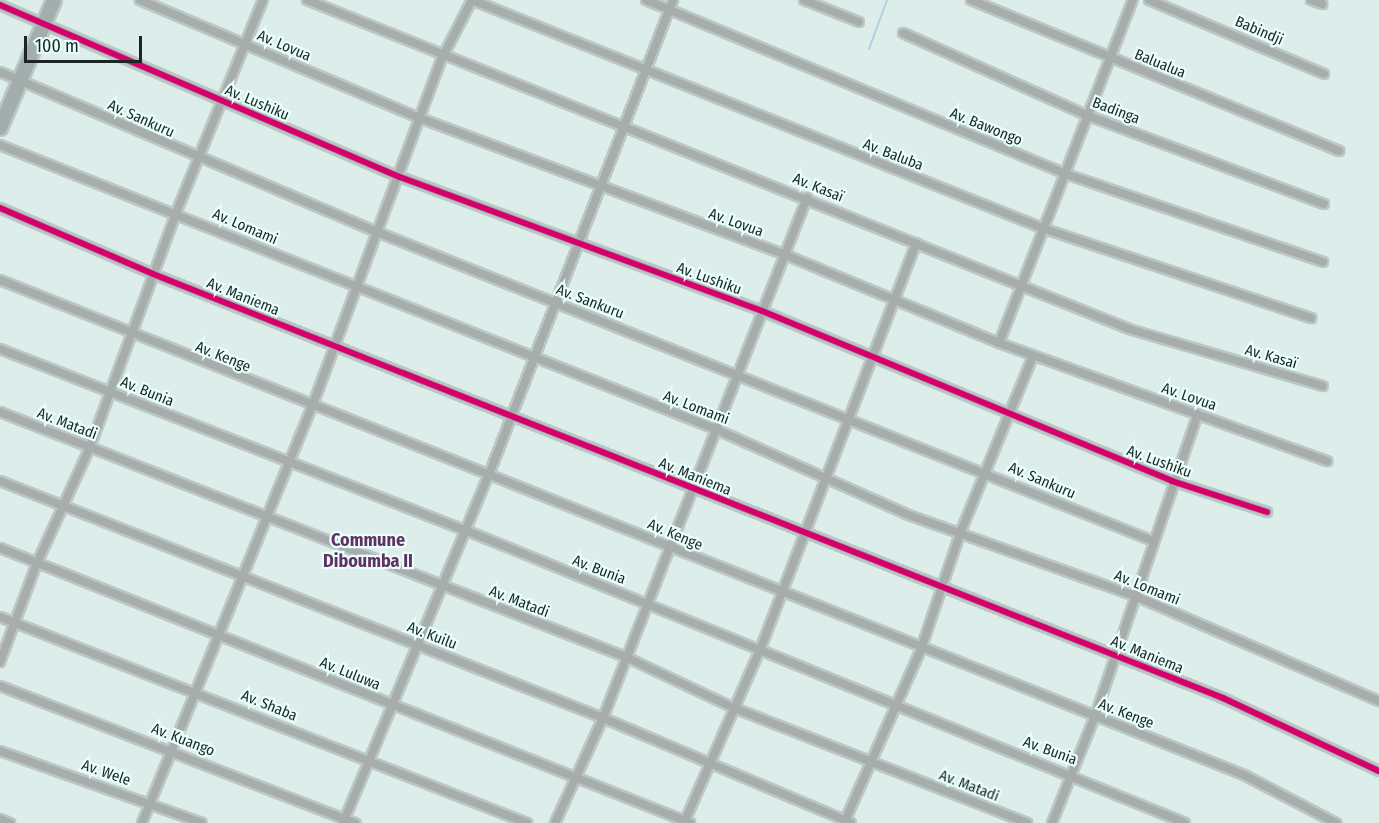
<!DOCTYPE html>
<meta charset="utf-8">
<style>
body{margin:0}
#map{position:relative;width:1379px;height:823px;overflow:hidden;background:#dcedea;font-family:"Fira Sans Condensed",sans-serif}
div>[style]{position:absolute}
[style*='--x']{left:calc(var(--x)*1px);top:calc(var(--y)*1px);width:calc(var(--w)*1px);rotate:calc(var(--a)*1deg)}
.stream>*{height:2px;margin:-1px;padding:0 1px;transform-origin:1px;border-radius:1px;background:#b2d0e3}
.roads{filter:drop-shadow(2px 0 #bbc7c6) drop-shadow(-2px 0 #bbc7c6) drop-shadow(0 2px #bbc7c6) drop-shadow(0 -2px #bbc7c6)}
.minor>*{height:8px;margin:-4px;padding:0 4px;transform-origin:4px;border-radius:4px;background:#a6adab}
.trunk>*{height:14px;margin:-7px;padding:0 7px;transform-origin:7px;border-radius:7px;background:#a3aeac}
.cycleway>*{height:6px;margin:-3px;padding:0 3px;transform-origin:3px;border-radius:3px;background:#d6006c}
span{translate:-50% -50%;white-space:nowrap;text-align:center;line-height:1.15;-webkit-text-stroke:4.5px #e8fffc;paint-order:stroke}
.street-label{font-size:15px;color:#1b2524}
.quarter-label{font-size:18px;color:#623164;font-weight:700}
.scale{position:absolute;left:24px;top:36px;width:118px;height:27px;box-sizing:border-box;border:3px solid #1b2524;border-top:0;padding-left:8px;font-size:18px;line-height:21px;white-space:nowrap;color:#1b2524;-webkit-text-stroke:4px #e8fffc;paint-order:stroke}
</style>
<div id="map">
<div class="stream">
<i style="--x:869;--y:49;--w:52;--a:-69.8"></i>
</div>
<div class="roads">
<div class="minor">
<i style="--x:140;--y:0;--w:306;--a:22.9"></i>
<i style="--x:422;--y:119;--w:391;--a:20.5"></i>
<i style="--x:788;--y:256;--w:228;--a:22.4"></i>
<i style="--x:999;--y:343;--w:349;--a:19.8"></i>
<i style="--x:307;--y:0;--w:885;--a:21.81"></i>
<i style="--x:1129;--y:329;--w:202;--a:16.4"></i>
<i style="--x:472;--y:0;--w:614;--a:21.8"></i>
<i style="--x:1042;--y:228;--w:284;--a:18.5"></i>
<i style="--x:646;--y:0;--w:451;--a:22.5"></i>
<i style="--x:1063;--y:173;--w:275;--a:18.9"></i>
<i style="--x:804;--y:0;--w:59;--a:21.8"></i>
<i style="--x:971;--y:0;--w:398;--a:22.3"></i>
<i style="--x:1149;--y:0;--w:190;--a:22.9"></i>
<i style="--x:1311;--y:0;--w:12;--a:20"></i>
<i style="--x:0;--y:5;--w:435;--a:23.3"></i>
<i style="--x:400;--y:177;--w:386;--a:20.3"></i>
<i style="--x:762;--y:311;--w:444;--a:22.5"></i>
<i style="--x:1172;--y:481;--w:100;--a:18.1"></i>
<i style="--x:903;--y:33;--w:201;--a:24.1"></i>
<i style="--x:1086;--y:115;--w:254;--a:20.5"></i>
<i style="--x:0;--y:72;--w:410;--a:23"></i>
<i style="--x:377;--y:232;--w:835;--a:21.71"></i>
<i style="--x:0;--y:145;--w:767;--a:21.65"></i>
<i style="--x:713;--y:428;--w:211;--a:24"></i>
<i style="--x:906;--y:514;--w:243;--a:19.7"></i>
<i style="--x:1135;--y:596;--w:266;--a:23.3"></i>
<i style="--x:0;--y:208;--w:167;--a:23.3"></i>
<i style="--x:153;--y:274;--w:1151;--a:21.62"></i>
<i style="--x:1223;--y:698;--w:172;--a:25.1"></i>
<i style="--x:0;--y:280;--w:1339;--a:21.7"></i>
<i style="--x:1244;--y:775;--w:104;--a:27.6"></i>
<i style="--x:999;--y:343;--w:368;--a:-68.7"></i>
<i style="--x:0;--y:349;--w:499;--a:21.3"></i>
<i style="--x:465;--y:530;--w:777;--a:22.14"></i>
<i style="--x:0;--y:412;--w:674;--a:21.39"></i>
<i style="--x:628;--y:658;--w:117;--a:25.3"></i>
<i style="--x:734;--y:708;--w:315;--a:21.4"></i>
<i style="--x:0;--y:481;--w:648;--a:21.46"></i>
<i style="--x:603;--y:718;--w:269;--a:22.9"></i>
<i style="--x:0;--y:548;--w:743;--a:21.73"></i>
<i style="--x:0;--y:617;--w:566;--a:21.35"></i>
<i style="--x:0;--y:662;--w:106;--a:-69.5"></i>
<i style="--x:37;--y:563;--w:128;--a:-65.4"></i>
<i style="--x:90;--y:447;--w:249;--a:-69.8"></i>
<i style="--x:176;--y:213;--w:230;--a:-67.8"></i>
<i style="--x:0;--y:686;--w:381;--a:21.1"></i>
<i style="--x:0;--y:751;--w:214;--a:19.6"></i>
<i style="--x:0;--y:819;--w:11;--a:22"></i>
<i style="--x:142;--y:823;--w:449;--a:-67.8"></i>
<i style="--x:312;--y:407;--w:372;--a:-69.6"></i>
<i style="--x:442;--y:58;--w:65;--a:-62.7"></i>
<i style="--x:343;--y:823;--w:375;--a:-67.3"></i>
<i style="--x:488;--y:477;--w:512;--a:-68.8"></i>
<i style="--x:555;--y:823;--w:115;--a:-65.4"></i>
<i style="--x:603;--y:718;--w:559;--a:-68.58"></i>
<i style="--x:684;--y:823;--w:189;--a:-66.3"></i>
<i style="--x:760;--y:650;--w:436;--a:-69"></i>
<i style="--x:844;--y:823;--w:190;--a:-66.1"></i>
<i style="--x:921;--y:649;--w:125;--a:-71.3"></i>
<i style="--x:961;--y:531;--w:189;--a:-67.6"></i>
<i style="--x:1052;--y:823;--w:115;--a:-68.1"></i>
<i style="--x:1095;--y:716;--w:319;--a:-71.2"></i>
</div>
<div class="trunk">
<i style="--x:0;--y:128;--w:139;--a:-67.1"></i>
</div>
</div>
<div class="cycleway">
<i style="--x:0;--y:5;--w:435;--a:23.3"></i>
<i style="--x:400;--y:177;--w:386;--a:20.3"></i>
<i style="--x:762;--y:311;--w:444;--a:22.5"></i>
<i style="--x:1172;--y:481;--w:100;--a:18.1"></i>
<i style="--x:0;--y:208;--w:167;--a:23.3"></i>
<i style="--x:153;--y:274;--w:1151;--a:21.62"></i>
<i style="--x:1223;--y:698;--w:172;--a:25.1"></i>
</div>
<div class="street-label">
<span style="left:1259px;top:31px;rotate:23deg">Babindji</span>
<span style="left:284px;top:46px;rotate:23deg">Av. Lovua</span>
<span style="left:1160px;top:64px;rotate:22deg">Balualua</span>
<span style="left:257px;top:103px;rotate:23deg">Av. Lushiku</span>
<span style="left:1116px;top:111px;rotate:21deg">Badinga</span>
<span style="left:141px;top:119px;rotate:24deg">Av. Sankuru</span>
<span style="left:986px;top:127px;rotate:22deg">Av. Bawongo</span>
<span style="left:893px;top:155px;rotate:21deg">Av. Baluba</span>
<span style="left:818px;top:188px;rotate:22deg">Av. Kasaï</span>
<span style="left:736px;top:223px;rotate:20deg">Av. Lovua</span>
<span style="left:245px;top:227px;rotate:23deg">Av. Lomami</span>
<span style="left:709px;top:279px;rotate:20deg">Av. Lushiku</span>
<span style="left:243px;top:297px;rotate:22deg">Av. Maniema</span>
<span style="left:590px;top:302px;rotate:21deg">Av. Sankuru</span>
<span style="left:223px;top:357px;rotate:22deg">Av. Kenge</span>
<span style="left:1271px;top:357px;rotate:16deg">Av. Kasaï</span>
<span style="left:147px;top:392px;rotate:22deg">Av. Bunia</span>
<span style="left:1189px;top:397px;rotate:19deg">Av. Lovua</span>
<span style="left:696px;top:408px;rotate:21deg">Av. Lomami</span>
<span style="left:67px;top:424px;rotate:21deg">Av. Matadi</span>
<span style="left:1159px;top:462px;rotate:20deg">Av. Lushiku</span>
<span style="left:695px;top:477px;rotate:22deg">Av. Maniema</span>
<span style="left:1042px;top:481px;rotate:23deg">Av. Sankuru</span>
<span style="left:675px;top:535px;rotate:23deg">Av. Kenge</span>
<span style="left:599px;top:570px;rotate:21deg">Av. Bunia</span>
<span style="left:1147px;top:588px;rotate:22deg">Av. Lomami</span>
<span style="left:519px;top:602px;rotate:21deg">Av. Matadi</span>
<span style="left:432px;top:636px;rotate:21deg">Av. Kuilu</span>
<span style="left:1147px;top:655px;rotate:22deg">Av. Maniema</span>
<span style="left:350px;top:674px;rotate:22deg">Av. Luluwa</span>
<span style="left:269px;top:706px;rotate:22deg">Av. Shaba</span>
<span style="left:1126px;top:714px;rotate:21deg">Av. Kenge</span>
<span style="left:183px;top:740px;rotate:21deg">Av. Kuango</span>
<span style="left:1050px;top:751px;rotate:20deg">Av. Bunia</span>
<span style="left:106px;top:773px;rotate:19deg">Av. Wele</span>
<span style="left:969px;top:786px;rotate:21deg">Av. Matadi</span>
</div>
<div class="quarter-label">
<span style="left:368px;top:551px">Commune<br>Diboumba II</span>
</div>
<div class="scale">100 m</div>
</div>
